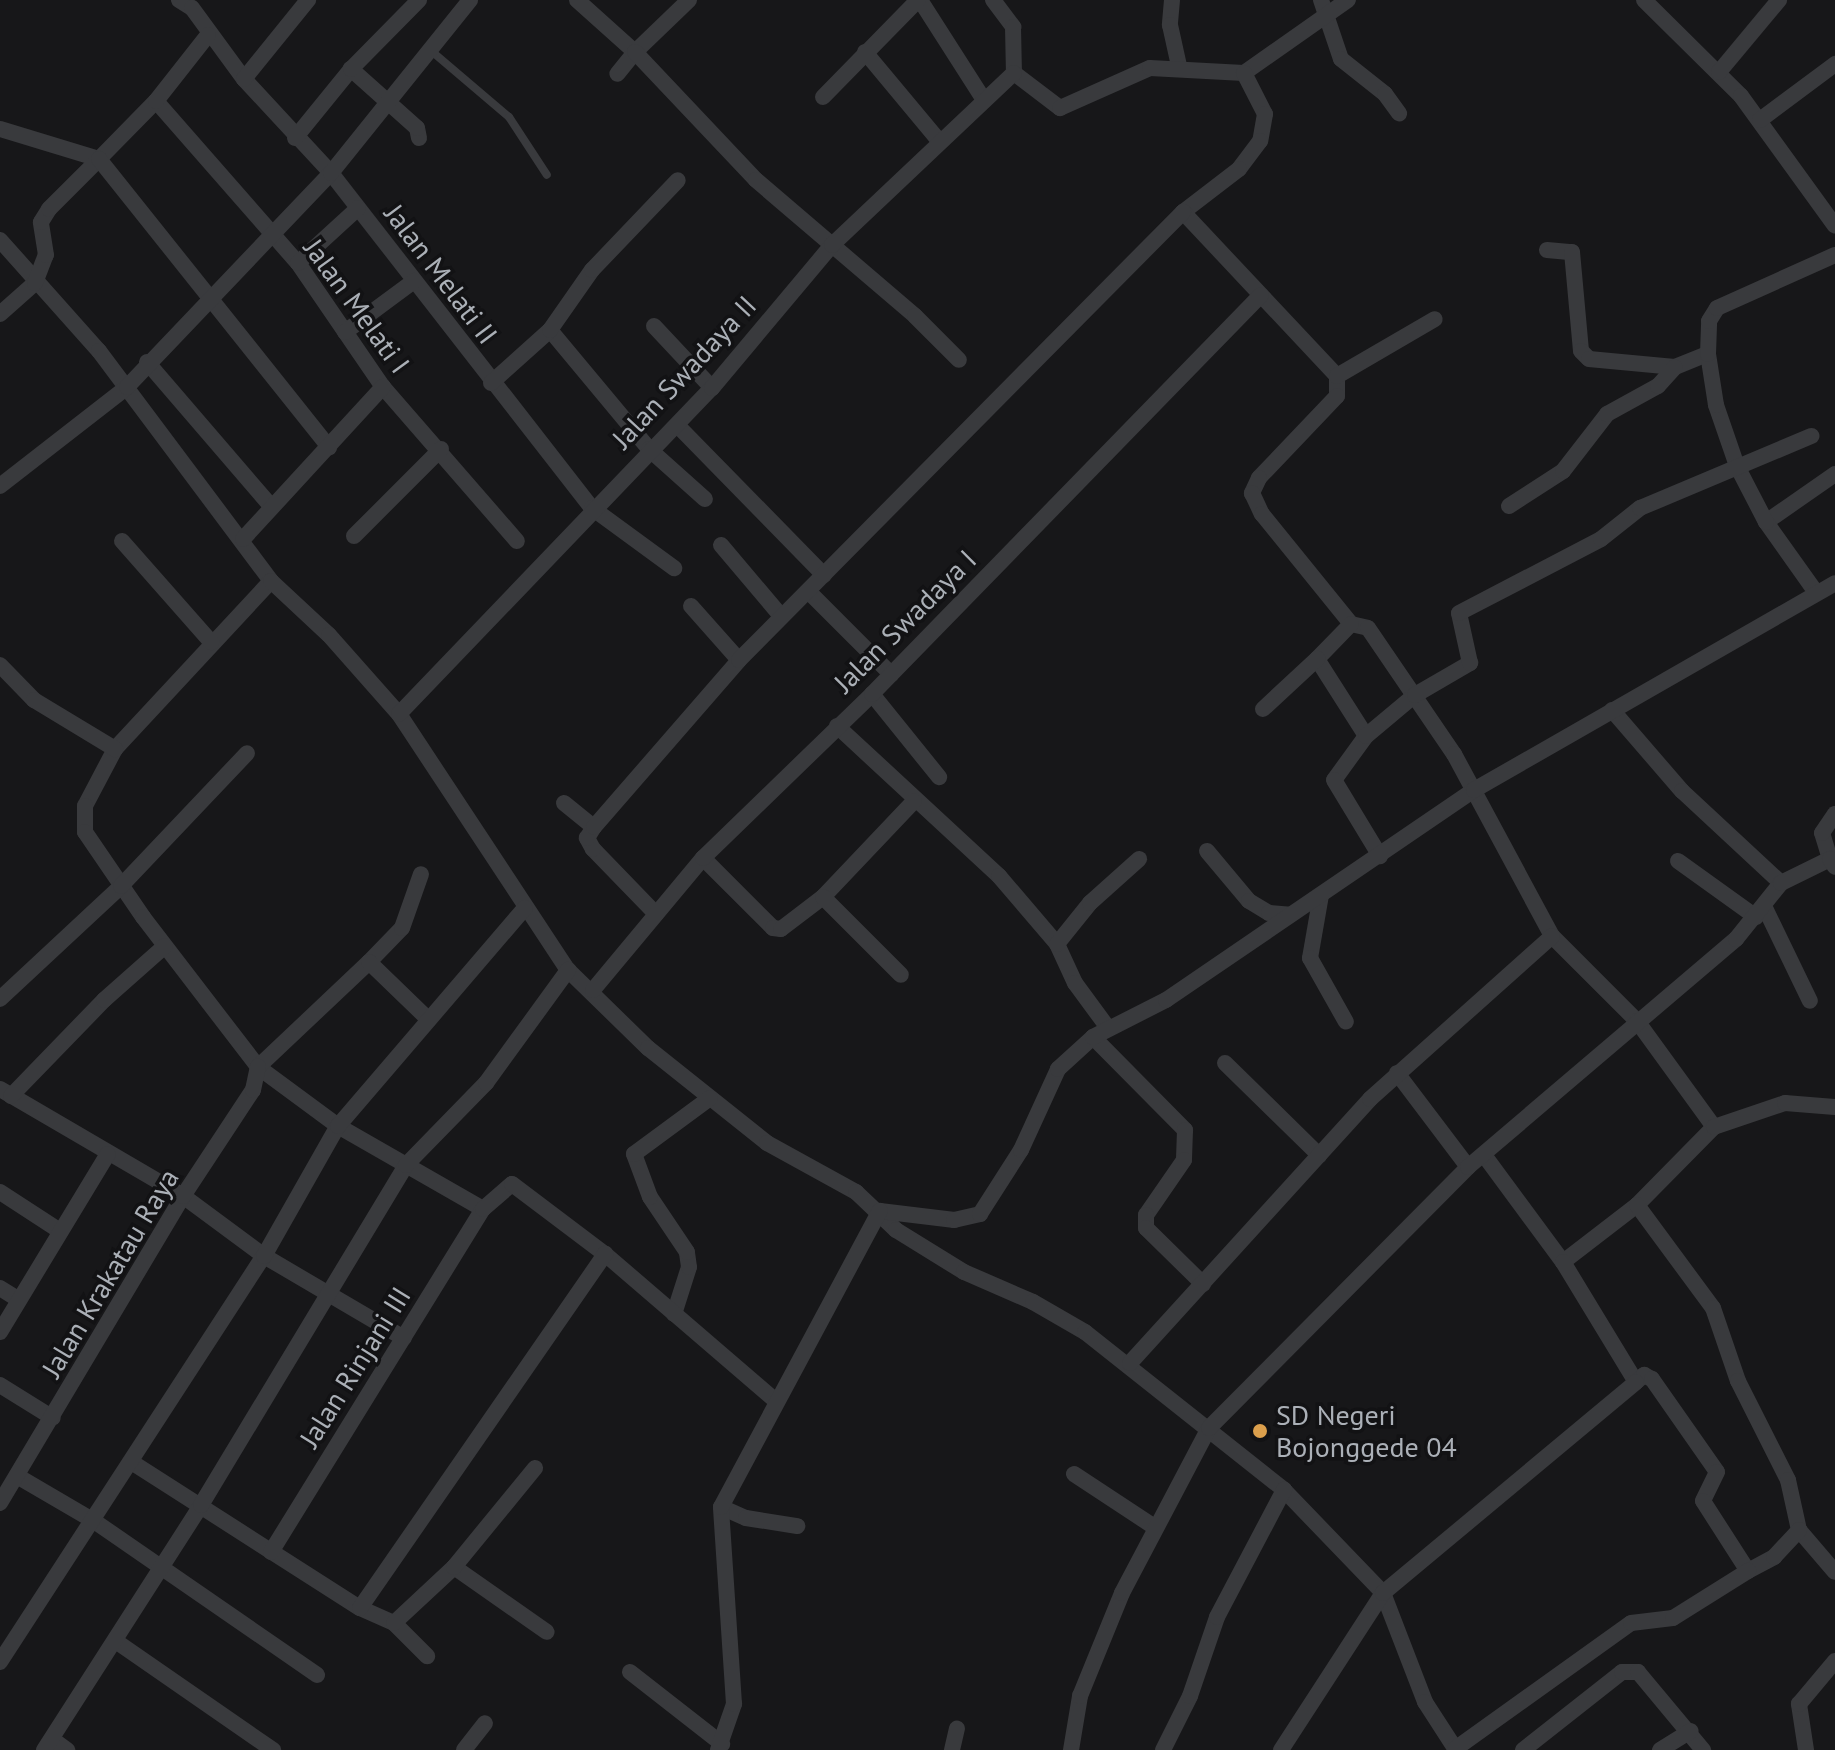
<!DOCTYPE html>
<style>
body{margin:0}
#map{position:relative;width:1835px;height:1750px;overflow:hidden;background:#171719;font-family:"PT Sans",sans-serif}
div>[style]{position:absolute}
[style*='--x']{left:calc(var(--x)*1px);top:calc(var(--y)*1px);width:calc(var(--w)*1px);rotate:calc(var(--a)*1deg)}
.lane>*{height:8px;margin:-4px;padding:0 4px;transform-origin:4px;border-radius:4px;background:#393a3d}
.street>*{height:16px;margin:-8px;padding:0 8px;transform-origin:8px;border-radius:8px;background:#393a3d}
.dots>*{width:22px;height:22px;translate:-50% -50%;box-sizing:border-box;border:4px solid #121214;border-radius:50%}
span{translate:-50% -50%;white-space:nowrap;text-align:center;line-height:1.15;-webkit-text-stroke:7px #121214;paint-order:stroke}
.street-label{font-size:28px;color:#abb0b7}
.poi-label{font-size:28px;color:#abb0b7}
.left{translate:0 -50%;text-align:left}
</style>
<div id="map">
<div class="lane">
<i style="--x:429;--y:49;--w:105;--a:40.4"></i>
<i style="--x:509;--y:117;--w:69;--a:56.8"></i>
</div>
<div class="street">
<i style="--x:179;--y:0;--w:15;--a:32"></i>
<i style="--x:192;--y:8;--w:88;--a:53.8"></i>
<i style="--x:244;--y:79;--w:128;--a:47.2"></i>
<i style="--x:331;--y:173;--w:425;--a:52.1"></i>
<i style="--x:592;--y:508;--w:102;--a:36.2"></i>
<i style="--x:577;--y:0;--w:78;--a:41.9"></i>
<i style="--x:635;--y:52;--w:28;--a:129"></i>
<i style="--x:689;--y:0;--w:75;--a:136.1"></i>
<i style="--x:635;--y:52;--w:176;--a:46.6"></i>
<i style="--x:756;--y:180;--w:209;--a:40.5"></i>
<i style="--x:915;--y:316;--w:62;--a:45"></i>
<i style="--x:920;--y:0;--w:119;--a:57.4"></i>
<i style="--x:993;--y:0;--w:34;--a:53"></i>
<i style="--x:1013;--y:27;--w:46;--a:88.8"></i>
<i style="--x:1172;--y:0;--w:25;--a:95"></i>
<i style="--x:1170;--y:25;--w:42;--a:77.6"></i>
<i style="--x:1321;--y:0;--w:62;--a:71.3"></i>
<i style="--x:1341;--y:59;--w:56;--a:38.5"></i>
<i style="--x:1385;--y:94;--w:24;--a:54"></i>
<i style="--x:1644;--y:0;--w:136;--a:44.7"></i>
<i style="--x:1741;--y:96;--w:160;--a:54.1"></i>
<i style="--x:865;--y:52;--w:117;--a:50.2"></i>
<i style="--x:1719;--y:72;--w:94;--a:-50.2"></i>
<i style="--x:1014;--y:73;--w:58;--a:37.3"></i>
<i style="--x:1060;--y:108;--w:98;--a:-24"></i>
<i style="--x:1150;--y:68;--w:94;--a:3"></i>
<i style="--x:1244;--y:73;--w:127;--a:-35.1"></i>
<i style="--x:1244;--y:73;--w:46;--a:62.9"></i>
<i style="--x:1265;--y:114;--w:27;--a:100"></i>
<i style="--x:1260;--y:141;--w:35;--a:127"></i>
<i style="--x:1239;--y:169;--w:71;--a:142.5"></i>
<i style="--x:1183;--y:212;--w:225;--a:46.8"></i>
<i style="--x:1337;--y:376;--w:20;--a:90"></i>
<i style="--x:1337;--y:396;--w:113;--a:133.6"></i>
<i style="--x:1259;--y:478;--w:17;--a:115"></i>
<i style="--x:1252;--y:493;--w:23;--a:65"></i>
<i style="--x:1262;--y:514;--w:141;--a:51"></i>
<i style="--x:1351;--y:624;--w:17;--a:13"></i>
<i style="--x:1368;--y:628;--w:153;--a:55.7"></i>
<i style="--x:1454;--y:754;--w:207;--a:61.7"></i>
<i style="--x:1552;--y:936;--w:120;--a:45"></i>
<i style="--x:1637;--y:1021;--w:131;--a:54"></i>
<i style="--x:244;--y:79;--w:102;--a:-51"></i>
<i style="--x:823;--y:97;--w:136;--a:-45.6"></i>
<i style="--x:156;--y:101;--w:215;--a:48.8"></i>
<i style="--x:298;--y:263;--w:150;--a:55.6"></i>
<i style="--x:383;--y:387;--w:204;--a:49"></i>
<i style="--x:1760;--y:120;--w:94;--a:-36.7"></i>
<i style="--x:0;--y:129;--w:103;--a:16.9"></i>
<i style="--x:99;--y:159;--w:81;--a:-45.5"></i>
<i style="--x:156;--y:101;--w:84;--a:-51.8"></i>
<i style="--x:295;--y:138;--w:89;--a:-50.9"></i>
<i style="--x:419;--y:138;--w:10;--a:-101"></i>
<i style="--x:417;--y:128;--w:89;--a:-138.2"></i>
<i style="--x:351;--y:69;--w:97;--a:-45.4"></i>
<i style="--x:0;--y:240;--w:149;--a:48.3"></i>
<i style="--x:99;--y:351;--w:287;--a:53.2"></i>
<i style="--x:271;--y:581;--w:229;--a:132.9"></i>
<i style="--x:115;--y:749;--w:64;--a:117.8"></i>
<i style="--x:85;--y:806;--w:26;--a:90"></i>
<i style="--x:85;--y:832;--w:103;--a:55.7"></i>
<i style="--x:143;--y:917;--w:189;--a:52.5"></i>
<i style="--x:258;--y:1067;--w:99;--a:36.4"></i>
<i style="--x:338;--y:1126;--w:167;--a:29.8"></i>
<i style="--x:1547;--y:250;--w:25;--a:5"></i>
<i style="--x:1572;--y:252;--w:99;--a:84.8"></i>
<i style="--x:1581;--y:351;--w:11;--a:45"></i>
<i style="--x:1589;--y:359;--w:86;--a:5.3"></i>
<i style="--x:1675;--y:367;--w:35;--a:-22"></i>
<i style="--x:298;--y:263;--w:81;--a:-42.5"></i>
<i style="--x:0;--y:314;--w:47;--a:-41.5"></i>
<i style="--x:35;--y:283;--w:30;--a:-69"></i>
<i style="--x:46;--y:255;--w:33;--a:-99"></i>
<i style="--x:41;--y:222;--w:15;--a:-58"></i>
<i style="--x:49;--y:209;--w:71;--a:-45"></i>
<i style="--x:99;--y:159;--w:369;--a:51.4"></i>
<i style="--x:654;--y:326;--w:85;--a:46.9"></i>
<i style="--x:550;--y:330;--w:155;--a:50.2"></i>
<i style="--x:649;--y:449;--w:75;--a:41.8"></i>
<i style="--x:345;--y:332;--w:86;--a:-36.5"></i>
<i style="--x:147;--y:362;--w:189;--a:49.3"></i>
<i style="--x:1337;--y:376;--w:113;--a:-30.2"></i>
<i style="--x:491;--y:383;--w:79;--a:-41.9"></i>
<i style="--x:550;--y:330;--w:73;--a:-55"></i>
<i style="--x:592;--y:270;--w:124;--a:-46.3"></i>
<i style="--x:677;--y:425;--w:210;--a:45.6"></i>
<i style="--x:0;--y:486;--w:161;--a:-37.9"></i>
<i style="--x:127;--y:387;--w:296;--a:-46.4"></i>
<i style="--x:331;--y:173;--w:222;--a:-51.2"></i>
<i style="--x:1509;--y:506;--w:64;--a:-32.9"></i>
<i style="--x:1563;--y:471;--w:72;--a:-52.3"></i>
<i style="--x:1607;--y:414;--w:58;--a:-28.8"></i>
<i style="--x:1658;--y:386;--w:25;--a:-48"></i>
<i style="--x:1766;--y:522;--w:84;--a:-34.8"></i>
<i style="--x:354;--y:536;--w:123;--a:-45"></i>
<i style="--x:243;--y:539;--w:207;--a:-47.4"></i>
<i style="--x:122;--y:541;--w:135;--a:48.6"></i>
<i style="--x:721;--y:545;--w:93;--a:49.8"></i>
<i style="--x:271;--y:581;--w:79;--a:43"></i>
<i style="--x:329;--y:635;--w:106;--a:48.5"></i>
<i style="--x:399;--y:714;--w:307;--a:56.6"></i>
<i style="--x:568;--y:970;--w:112;--a:44.3"></i>
<i style="--x:648;--y:1048;--w:152;--a:38.6"></i>
<i style="--x:767;--y:1143;--w:102;--a:28.8"></i>
<i style="--x:856;--y:1192;--w:55;--a:43.5"></i>
<i style="--x:896;--y:1230;--w:80;--a:31.7"></i>
<i style="--x:964;--y:1272;--w:75;--a:23.5"></i>
<i style="--x:1033;--y:1302;--w:60;--a:30"></i>
<i style="--x:1085;--y:1332;--w:254;--a:38.4"></i>
<i style="--x:1284;--y:1490;--w:143;--a:46.1"></i>
<i style="--x:1383;--y:1593;--w:117;--a:68.9"></i>
<i style="--x:1425;--y:1702;--w:57;--a:57.1"></i>
<i style="--x:1815;--y:591;--w:85;--a:-125.4"></i>
<i style="--x:1766;--y:522;--w:63;--a:-117.4"></i>
<i style="--x:1737;--y:466;--w:65;--a:-109"></i>
<i style="--x:1716;--y:405;--w:52;--a:-98.9"></i>
<i style="--x:1708;--y:354;--w:33;--a:-88"></i>
<i style="--x:1709;--y:321;--w:15;--a:-58"></i>
<i style="--x:1717;--y:308;--w:129;--a:-24.2"></i>
<i style="--x:810;--y:593;--w:115;--a:45"></i>
<i style="--x:691;--y:606;--w:72;--a:48.4"></i>
<i style="--x:1351;--y:624;--w:49;--a:134.2"></i>
<i style="--x:1317;--y:659;--w:91;--a:57.5"></i>
<i style="--x:1366;--y:736;--w:54;--a:126"></i>
<i style="--x:1334;--y:780;--w:89;--a:58.8"></i>
<i style="--x:0;--y:665;--w:49;--a:45.8"></i>
<i style="--x:34;--y:700;--w:95;--a:31.2"></i>
<i style="--x:872;--y:694;--w:107;--a:51.1"></i>
<i style="--x:1263;--y:709;--w:74;--a:-42.8"></i>
<i style="--x:1612;--y:710;--w:107;--a:49.2"></i>
<i style="--x:1682;--y:791;--w:135;--a:42.9"></i>
<i style="--x:399;--y:714;--w:452;--a:-46.2"></i>
<i style="--x:712;--y:388;--w:187;--a:-50"></i>
<i style="--x:832;--y:245;--w:250;--a:-43.4"></i>
<i style="--x:837;--y:726;--w:221;--a:42.8"></i>
<i style="--x:999;--y:876;--w:89;--a:49.5"></i>
<i style="--x:1057;--y:944;--w:43;--a:65.2"></i>
<i style="--x:1075;--y:983;--w:56;--a:53.7"></i>
<i style="--x:1366;--y:736;--w:64;--a:-39.9"></i>
<i style="--x:1415;--y:695;--w:64;--a:-30.2"></i>
<i style="--x:1470;--y:663;--w:51;--a:-102.4"></i>
<i style="--x:1459;--y:613;--w:160;--a:-27.5"></i>
<i style="--x:1601;--y:539;--w:50;--a:-38.5"></i>
<i style="--x:1640;--y:508;--w:186;--a:-22.8"></i>
<i style="--x:564;--y:803;--w:38;--a:39"></i>
<i style="--x:1207;--y:851;--w:65;--a:50"></i>
<i style="--x:1249;--y:901;--w:23;--a:31"></i>
<i style="--x:1269;--y:913;--w:21;--a:5"></i>
<i style="--x:703;--y:858;--w:99;--a:45"></i>
<i style="--x:773;--y:928;--w:8;--a:7"></i>
<i style="--x:781;--y:929;--w:53;--a:-37.3"></i>
<i style="--x:823;--y:897;--w:132;--a:-46.5"></i>
<i style="--x:1830;--y:859;--w:27;--a:-107"></i>
<i style="--x:1822;--y:833;--w:23;--a:-56"></i>
<i style="--x:1678;--y:861;--w:96;--a:35.7"></i>
<i style="--x:1321;--y:895;--w:64;--a:99.9"></i>
<i style="--x:1310;--y:958;--w:73;--a:60.6"></i>
<i style="--x:823;--y:897;--w:110;--a:45"></i>
<i style="--x:1765;--y:908;--w:103;--a:64.2"></i>
<i style="--x:656;--y:914;--w:91;--a:-134.1"></i>
<i style="--x:593;--y:849;--w:13;--a:-119"></i>
<i style="--x:587;--y:838;--w:13;--a:-58"></i>
<i style="--x:594;--y:827;--w:221;--a:-49"></i>
<i style="--x:739;--y:660;--w:631;--a:-45.26"></i>
<i style="--x:1057;--y:944;--w:53;--a:-51.2"></i>
<i style="--x:1090;--y:903;--w:66;--a:-41.9"></i>
<i style="--x:369;--y:962;--w:47;--a:-45.9"></i>
<i style="--x:402;--y:928;--w:57;--a:-70.6"></i>
<i style="--x:593;--y:990;--w:172;--a:-50.2"></i>
<i style="--x:703;--y:858;--w:235;--a:-44.1"></i>
<i style="--x:872;--y:694;--w:557;--a:-45.73"></i>
<i style="--x:0;--y:999;--w:166;--a:-43"></i>
<i style="--x:121;--y:886;--w:183;--a:-46.5"></i>
<i style="--x:1093;--y:1037;--w:131;--a:45.3"></i>
<i style="--x:1185;--y:1130;--w:30;--a:92"></i>
<i style="--x:1184;--y:1160;--w:67;--a:124.6"></i>
<i style="--x:1146;--y:1215;--w:13;--a:90"></i>
<i style="--x:1146;--y:1228;--w:80;--a:44.5"></i>
<i style="--x:1225;--y:1063;--w:132;--a:44.4"></i>
<i style="--x:258;--y:1067;--w:153;--a:-43.4"></i>
<i style="--x:369;--y:962;--w:83;--a:44"></i>
<i style="--x:1397;--y:1073;--w:118;--a:52.9"></i>
<i style="--x:0;--y:1089;--w:212;--a:30.3"></i>
<i style="--x:183;--y:1196;--w:101;--a:36.5"></i>
<i style="--x:264;--y:1256;--w:162;--a:30.4"></i>
<i style="--x:11;--y:1096;--w:134;--a:-45.9"></i>
<i style="--x:104;--y:1000;--w:81;--a:-41.5"></i>
<i style="--x:1484;--y:1155;--w:133;--a:53.6"></i>
<i style="--x:1563;--y:1262;--w:93;--a:-37.6"></i>
<i style="--x:1637;--y:1205;--w:110;--a:-45.4"></i>
<i style="--x:1714;--y:1127;--w:75;--a:-18.7"></i>
<i style="--x:1785;--y:1103;--w:50;--a:4.6"></i>
<i style="--x:0;--y:1192;--w:72;--a:33"></i>
<i style="--x:1637;--y:1205;--w:128;--a:53.6"></i>
<i style="--x:1713;--y:1308;--w:77;--a:71.1"></i>
<i style="--x:1738;--y:1381;--w:111;--a:63.2"></i>
<i style="--x:1788;--y:1480;--w:51;--a:77.6"></i>
<i style="--x:1799;--y:1530;--w:55;--a:49.4"></i>
<i style="--x:880;--y:1211;--w:75;--a:6.9"></i>
<i style="--x:954;--y:1220;--w:27;--a:-13"></i>
<i style="--x:980;--y:1214;--w:76;--a:-57.4"></i>
<i style="--x:1021;--y:1150;--w:89;--a:-65.4"></i>
<i style="--x:1058;--y:1069;--w:47;--a:-42.4"></i>
<i style="--x:1093;--y:1037;--w:82;--a:-26.9"></i>
<i style="--x:1166;--y:1000;--w:373;--a:-34.3"></i>
<i style="--x:1474;--y:790;--w:416;--a:-29.8"></i>
<i style="--x:1563;--y:1262;--w:140;--a:58.7"></i>
<i style="--x:1636;--y:1382;--w:11;--a:-41"></i>
<i style="--x:1644;--y:1375;--w:9;--a:27"></i>
<i style="--x:1652;--y:1379;--w:113;--a:55"></i>
<i style="--x:1717;--y:1472;--w:32;--a:116"></i>
<i style="--x:1703;--y:1501;--w:83;--a:57.3"></i>
<i style="--x:1748;--y:1571;--w:30;--a:-28"></i>
<i style="--x:1774;--y:1557;--w:37;--a:-47"></i>
<i style="--x:0;--y:1288;--w:22;--a:32"></i>
<i style="--x:674;--y:1314;--w:49;--a:-72.3"></i>
<i style="--x:689;--y:1267;--w:15;--a:-98"></i>
<i style="--x:687;--y:1252;--w:66;--a:-123.9"></i>
<i style="--x:650;--y:1197;--w:46;--a:-110.4"></i>
<i style="--x:634;--y:1154;--w:94;--a:-36.4"></i>
<i style="--x:0;--y:1332;--w:208;--a:-58.8"></i>
<i style="--x:1130;--y:1363;--w:357;--a:-47.7"></i>
<i style="--x:1370;--y:1099;--w:244;--a:-41.8"></i>
<i style="--x:0;--y:1385;--w:62;--a:31.9"></i>
<i style="--x:133;--y:1463;--w:269;--a:32.6"></i>
<i style="--x:360;--y:1608;--w:37;--a:24"></i>
<i style="--x:394;--y:1623;--w:47;--a:45"></i>
<i style="--x:1074;--y:1474;--w:95;--a:33.4"></i>
<i style="--x:17;--y:1476;--w:89;--a:30.3"></i>
<i style="--x:94;--y:1521;--w:271;--a:34.6"></i>
<i style="--x:0;--y:1503;--w:357;--a:-59.2"></i>
<i style="--x:183;--y:1196;--w:127;--a:-56.6"></i>
<i style="--x:253;--y:1090;--w:24;--a:-78"></i>
<i style="--x:721;--y:1507;--w:27;--a:24"></i>
<i style="--x:746;--y:1518;--w:52;--a:8.9"></i>
<i style="--x:271;--y:1552;--w:403;--a:-58.3"></i>
<i style="--x:483;--y:1209;--w:38;--a:-41"></i>
<i style="--x:512;--y:1184;--w:116;--a:37"></i>
<i style="--x:605;--y:1254;--w:225;--a:40.7"></i>
<i style="--x:454;--y:1567;--w:113;--a:35"></i>
<i style="--x:360;--y:1608;--w:431;--a:-55.3"></i>
<i style="--x:394;--y:1623;--w:82;--a:-43"></i>
<i style="--x:454;--y:1567;--w:128;--a:-50.7"></i>
<i style="--x:117;--y:1642;--w:190;--a:34.7"></i>
<i style="--x:0;--y:1662;--w:484;--a:-57"></i>
<i style="--x:264;--y:1256;--w:150;--a:-60.4"></i>
<i style="--x:338;--y:1126;--w:287;--a:-49.4"></i>
<i style="--x:630;--y:1672;--w:117;--a:38"></i>
<i style="--x:52;--y:1739;--w:19;--a:36"></i>
<i style="--x:1455;--y:1749;--w:216;--a:-35.6"></i>
<i style="--x:1631;--y:1623;--w:42;--a:-6.8"></i>
<i style="--x:1673;--y:1618;--w:89;--a:-32.1"></i>
<i style="--x:44;--y:1750;--w:291;--a:-57.3"></i>
<i style="--x:201;--y:1505;--w:397;--a:-58.9"></i>
<i style="--x:406;--y:1165;--w:115;--a:-45.7"></i>
<i style="--x:486;--y:1083;--w:140;--a:-54"></i>
<i style="--x:464;--y:1750;--w:34;--a:-52"></i>
<i style="--x:718;--y:1750;--w:49;--a:-70.8"></i>
<i style="--x:734;--y:1704;--w:197;--a:-93.8"></i>
<i style="--x:721;--y:1507;--w:336;--a:-61.8"></i>
<i style="--x:952;--y:1750;--w:22;--a:-77"></i>
<i style="--x:1071;--y:1750;--w:55;--a:-80.5"></i>
<i style="--x:1080;--y:1696;--w:111;--a:-67.8"></i>
<i style="--x:1122;--y:1593;--w:187;--a:-62.2"></i>
<i style="--x:1209;--y:1428;--w:368;--a:-45.2"></i>
<i style="--x:1468;--y:1167;--w:352;--a:-40.4"></i>
<i style="--x:1736;--y:939;--w:72;--a:-51.2"></i>
<i style="--x:1781;--y:883;--w:55;--a:-26.1"></i>
<i style="--x:1830;--y:859;--w:9;--a:58"></i>
<i style="--x:1163;--y:1750;--w:60;--a:-63.4"></i>
<i style="--x:1190;--y:1696;--w:83;--a:-71.1"></i>
<i style="--x:1217;--y:1617;--w:144;--a:-62.2"></i>
<i style="--x:1281;--y:1750;--w:187;--a:-57"></i>
<i style="--x:1383;--y:1593;--w:329;--a:-39.8"></i>
<i style="--x:1523;--y:1750;--w:126;--a:-38.2"></i>
<i style="--x:1622;--y:1672;--w:16;--a:0"></i>
<i style="--x:1638;--y:1672;--w:102;--a:50.2"></i>
<i style="--x:1660;--y:1750;--w:36;--a:-32"></i>
<i style="--x:1806;--y:1750;--w:47;--a:-98.7"></i>
<i style="--x:1799;--y:1704;--w:56;--a:-50.1"></i>
</div>
<div class="dots">
<i style="left:1260px;top:1431px;background:#db9f4c"></i>
</div>
<div class="street-label">
<span style="left:441px;top:274px;rotate:53deg">Jalan Melati II</span>
<span style="left:357px;top:306px;rotate:54deg">Jalan Melati I</span>
<span style="left:684px;top:372px;rotate:-47deg">Jalan Swadaya II</span>
<span style="left:905px;top:621px;rotate:-45deg">Jalan Swadaya I</span>
<span style="left:110px;top:1273px;rotate:-59deg">Jalan Krakatau Raya</span>
<span style="left:355px;top:1367px;rotate:-58deg">Jalan Rinjani III</span>
</div>
<div class="poi-label">
<span class="left" style="left:1276px;top:1431px">SD Negeri<br>Bojonggede 04</span>
</div>
</div>
